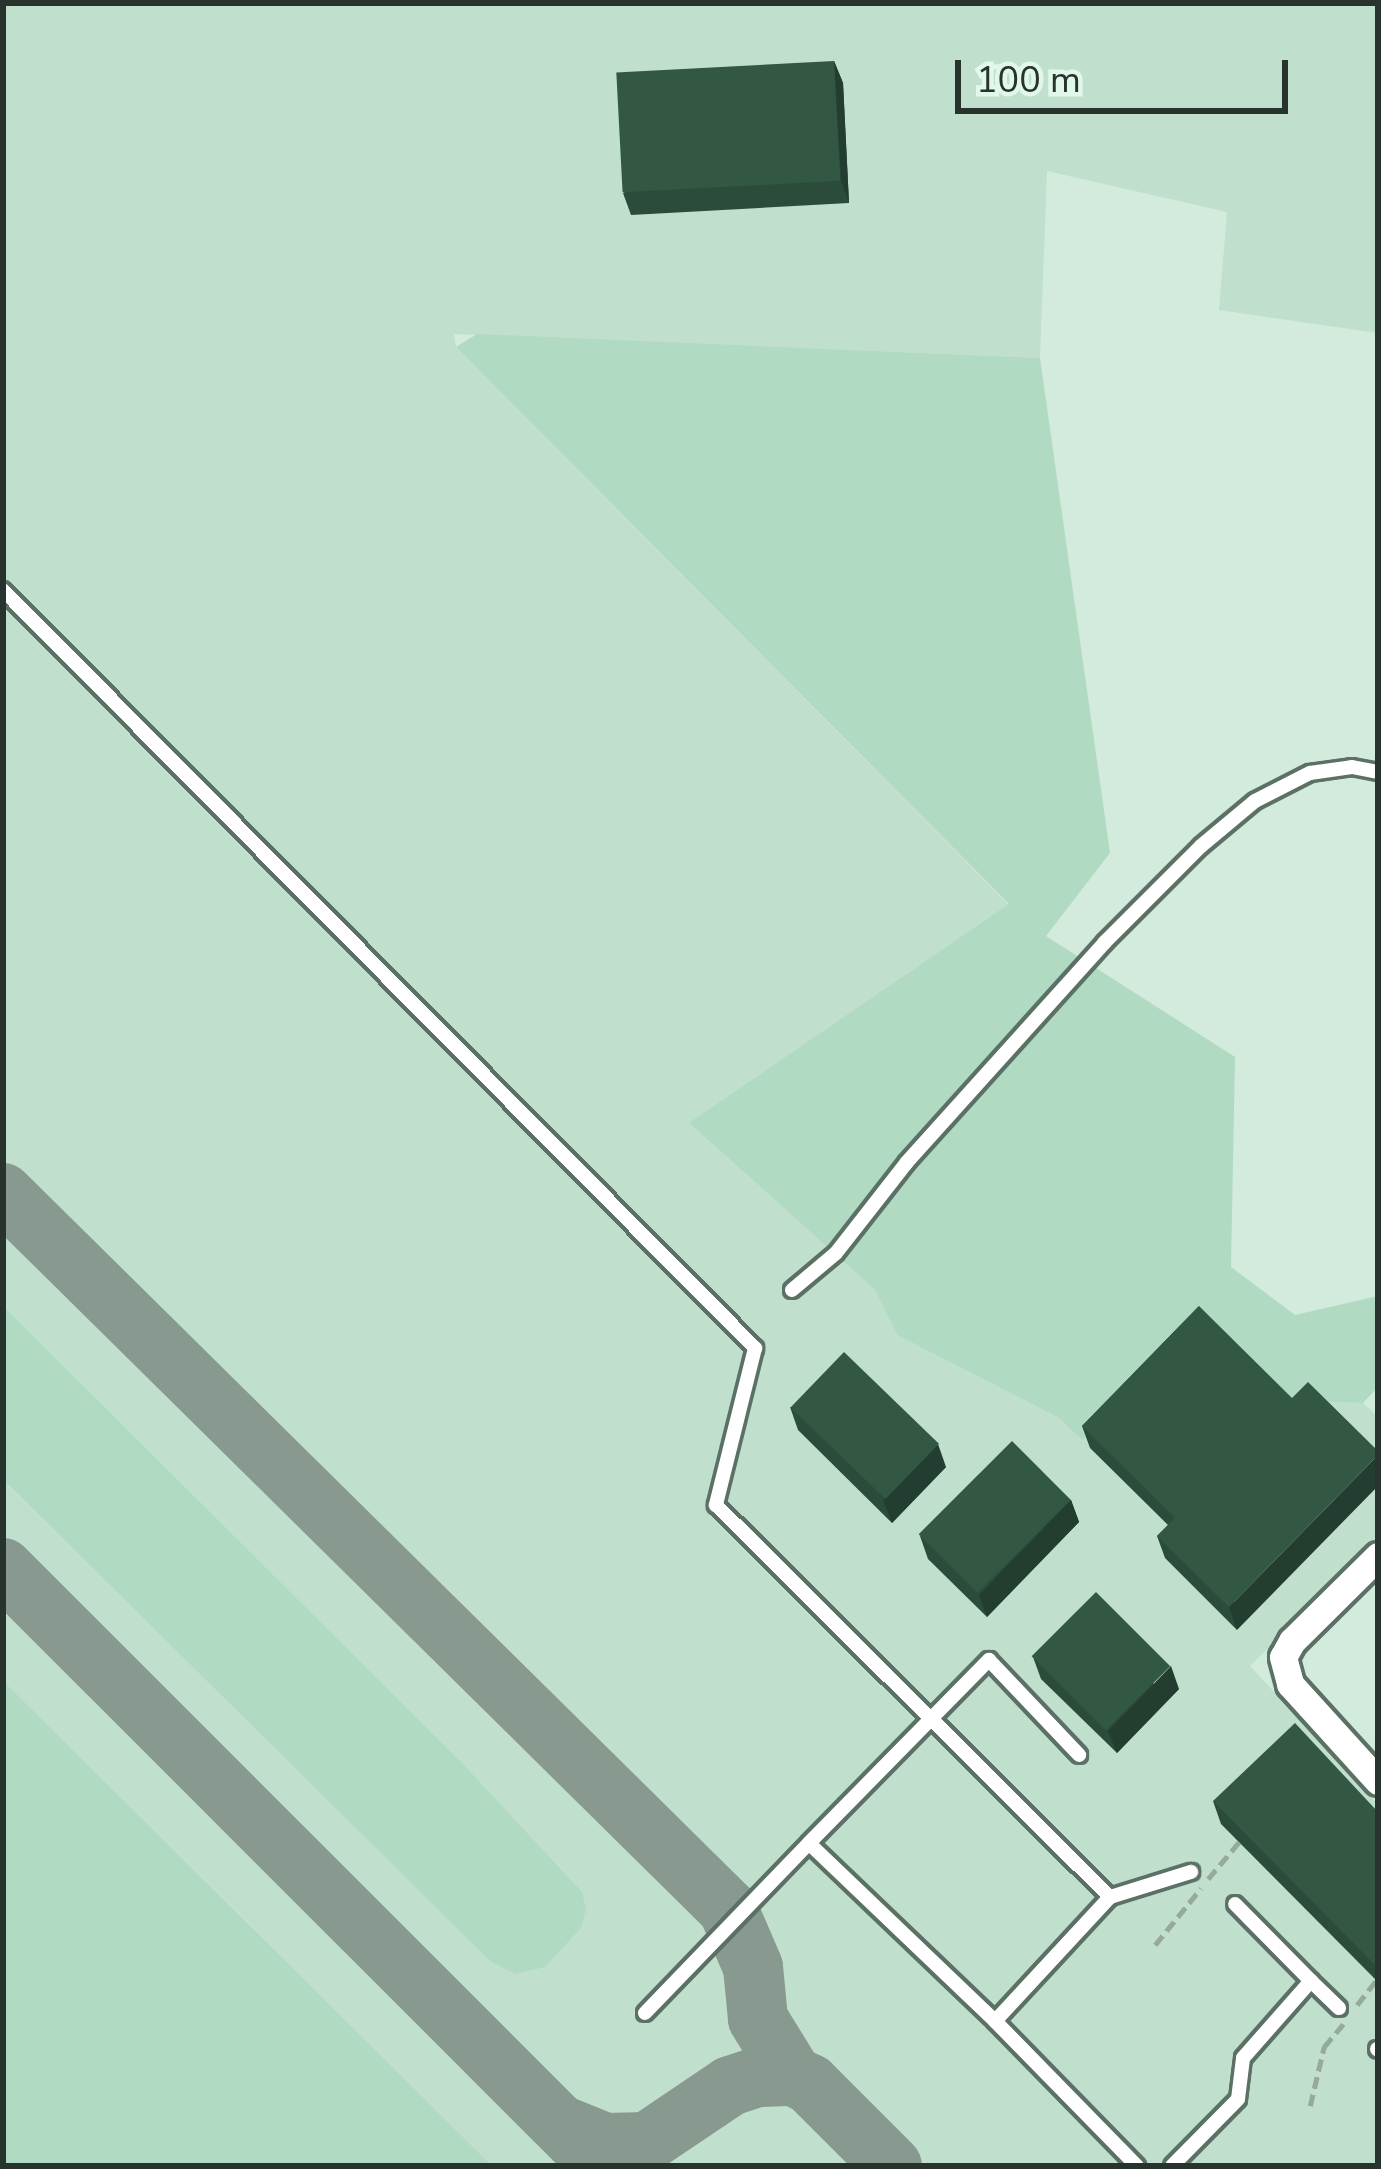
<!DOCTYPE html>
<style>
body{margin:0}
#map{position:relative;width:1381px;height:2169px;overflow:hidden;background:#d2ebdc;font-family:"Nunito Sans",sans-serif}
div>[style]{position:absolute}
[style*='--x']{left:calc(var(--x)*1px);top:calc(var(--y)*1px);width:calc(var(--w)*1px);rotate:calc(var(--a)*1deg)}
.built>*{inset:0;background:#c0dfcd}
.green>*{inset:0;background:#b1dac2}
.taxiway>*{height:60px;margin:-30px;padding:0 30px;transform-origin:30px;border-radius:30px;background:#889a90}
.path>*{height:4.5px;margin-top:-2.25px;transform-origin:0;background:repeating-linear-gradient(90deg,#95a99d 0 12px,transparent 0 18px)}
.roads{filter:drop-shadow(3px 0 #5b7165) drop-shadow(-3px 0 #5b7165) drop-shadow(0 3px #5b7165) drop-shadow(0 -3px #5b7165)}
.service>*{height:14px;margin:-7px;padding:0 7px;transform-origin:7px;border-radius:7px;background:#fff}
.minor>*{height:27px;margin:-13.5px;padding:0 13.5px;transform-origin:13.5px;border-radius:13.5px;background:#fff}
.wall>*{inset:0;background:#2b4c3a}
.shaded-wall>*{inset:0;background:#233e30}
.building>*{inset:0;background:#325844;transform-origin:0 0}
span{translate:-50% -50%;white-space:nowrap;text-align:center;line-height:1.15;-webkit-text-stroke:12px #dff8e9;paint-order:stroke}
.frame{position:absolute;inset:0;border:6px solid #29332d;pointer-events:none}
.scale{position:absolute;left:955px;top:60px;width:333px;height:54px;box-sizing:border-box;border:6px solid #29332d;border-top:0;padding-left:15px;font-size:36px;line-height:42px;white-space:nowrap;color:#29332d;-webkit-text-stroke:9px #dff8e9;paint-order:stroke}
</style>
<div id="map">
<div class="built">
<i style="clip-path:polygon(3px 3px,1378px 3px,1378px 333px,1219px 310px,1227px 212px,1047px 171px,1040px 358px,454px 334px,456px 347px,1009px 905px,690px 1124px,875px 1290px,897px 1335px,1059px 1418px,1081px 1439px,1206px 1323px,1292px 1401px,1363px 1403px,1378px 1417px,1378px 1539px,1250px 1666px,1378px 1804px,1378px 2166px,3px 2166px)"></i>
</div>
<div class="green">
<i style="clip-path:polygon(477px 334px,1040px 358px,1110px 853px,1046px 936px,1235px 1057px,1231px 1267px,1295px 1315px,1378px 1296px,1378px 1387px,1363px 1403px,1292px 1401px,1207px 1329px,1082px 1440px,1059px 1418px,897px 1335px,875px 1290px,689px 1123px,1009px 904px,456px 347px)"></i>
<i style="clip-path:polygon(3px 1306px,463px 1764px,582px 1892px,586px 1909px,581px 1928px,545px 1967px,515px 1974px,490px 1961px,3px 1479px)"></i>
<i style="clip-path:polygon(3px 1681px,492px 2166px,3px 2166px)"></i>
</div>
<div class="taxiway">
<i style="--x:3;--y:1193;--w:1019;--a:44.64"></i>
<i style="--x:728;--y:1909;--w:63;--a:66.7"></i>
<i style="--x:753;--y:1967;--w:52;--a:84.5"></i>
<i style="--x:758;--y:2019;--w:67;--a:58.4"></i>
<i style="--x:3;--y:1568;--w:846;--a:45"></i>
<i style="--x:561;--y:2125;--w:48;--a:22.2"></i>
<i style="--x:605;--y:2143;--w:42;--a:-1.4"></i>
<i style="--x:647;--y:2142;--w:100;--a:-34"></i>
<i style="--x:730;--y:2086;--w:29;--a:-18"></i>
<i style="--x:758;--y:2077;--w:35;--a:-2"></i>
<i style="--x:793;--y:2076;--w:19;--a:25"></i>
<i style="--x:810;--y:2084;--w:116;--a:45"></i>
</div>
<div class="path">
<i style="--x:1208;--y:1879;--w:48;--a:-50"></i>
<i style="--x:1155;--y:1945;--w:73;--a:-51.1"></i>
<i style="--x:1357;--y:2005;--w:31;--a:-52"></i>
<i style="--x:1310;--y:2106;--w:61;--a:-76.7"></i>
<i style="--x:1324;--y:2047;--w:30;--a:-50"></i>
</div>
<div class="roads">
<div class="service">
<i style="--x:3;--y:590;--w:1068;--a:45.23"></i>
<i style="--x:755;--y:1348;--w:162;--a:104"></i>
<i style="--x:716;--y:1505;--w:556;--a:44.85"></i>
<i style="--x:1110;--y:1897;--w:169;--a:132.8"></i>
<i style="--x:995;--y:2021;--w:203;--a:45.6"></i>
<i style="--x:792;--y:1290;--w:57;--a:-40.1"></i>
<i style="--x:836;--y:1253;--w:115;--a:-52"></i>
<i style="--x:907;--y:1162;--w:295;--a:-48"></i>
<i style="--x:1104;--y:943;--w:137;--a:-45"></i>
<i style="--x:1201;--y:846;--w:70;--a:-39.8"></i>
<i style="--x:1255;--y:801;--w:62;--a:-27"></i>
<i style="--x:1310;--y:773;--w:42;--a:-8.1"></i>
<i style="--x:1352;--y:767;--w:26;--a:11"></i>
<i style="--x:1110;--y:1897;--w:85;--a:-17.2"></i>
<i style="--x:1311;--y:1981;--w:39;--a:44"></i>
<i style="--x:645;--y:2013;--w:236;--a:-46"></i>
<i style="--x:995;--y:2021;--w:257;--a:-136.3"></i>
<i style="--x:809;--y:1843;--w:257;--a:-45.5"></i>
<i style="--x:989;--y:1660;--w:131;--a:46.5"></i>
<i style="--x:1377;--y:2049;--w:1;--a:45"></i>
<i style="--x:1172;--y:2166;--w:94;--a:-45.4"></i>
<i style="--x:1238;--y:2099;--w:41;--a:-83"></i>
<i style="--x:1243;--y:2058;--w:103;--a:-48.6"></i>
<i style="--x:1311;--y:1981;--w:108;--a:-134.6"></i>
</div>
<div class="minor">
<i style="--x:1378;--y:1556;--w:121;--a:135.3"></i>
<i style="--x:1292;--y:1641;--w:18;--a:119"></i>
<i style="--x:1283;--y:1657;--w:28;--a:75"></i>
<i style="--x:1290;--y:1684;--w:131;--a:47.8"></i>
</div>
</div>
<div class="wall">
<i style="clip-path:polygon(834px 61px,843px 83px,849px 203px,631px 215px,623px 193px)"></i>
<i style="clip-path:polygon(1199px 1306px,1237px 1630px,1165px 1558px,1157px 1536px,1168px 1525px,1090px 1448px,1082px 1426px)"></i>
<i style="clip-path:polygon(790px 1407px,946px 1467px,892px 1523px,798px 1430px)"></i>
<i style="clip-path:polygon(1071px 1500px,1079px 1522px,987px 1617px,928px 1559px,920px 1536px)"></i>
<i style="clip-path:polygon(1033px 1657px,1179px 1689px,1117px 1753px,1041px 1679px)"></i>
<i style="clip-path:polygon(1213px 1801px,1378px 1812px,1378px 1982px,1221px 1824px)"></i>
</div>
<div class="shaded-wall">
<i style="clip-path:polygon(834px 61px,843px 83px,849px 203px,841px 181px)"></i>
<i style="clip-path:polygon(938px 1444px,946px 1467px,892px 1523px,883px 1500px)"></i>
<i style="clip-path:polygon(1378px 1455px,1378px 1486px,1237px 1630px,1229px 1607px)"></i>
<i style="clip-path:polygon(1071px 1500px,1079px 1522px,987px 1617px,979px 1595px)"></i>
<i style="clip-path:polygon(1171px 1666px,1179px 1689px,1117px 1753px,1108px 1731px)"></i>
</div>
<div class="building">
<i style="left:834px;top:61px;width:120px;height:218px;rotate:87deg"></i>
<i style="clip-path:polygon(1199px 1306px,1292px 1398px,1308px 1382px,1378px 1451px,1378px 1455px,1229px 1607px,1157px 1536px,1175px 1518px,1082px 1426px)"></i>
<i style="left:844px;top:1352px;width:132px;height:77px;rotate:44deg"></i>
<i style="left:1012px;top:1441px;width:83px;height:132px;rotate:45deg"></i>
<i style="left:1096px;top:1592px;width:105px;height:91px;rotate:45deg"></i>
<i style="clip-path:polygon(1295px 1723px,1378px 1812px,1378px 1968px,1213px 1801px)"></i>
</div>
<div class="frame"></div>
<div class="scale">100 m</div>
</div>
